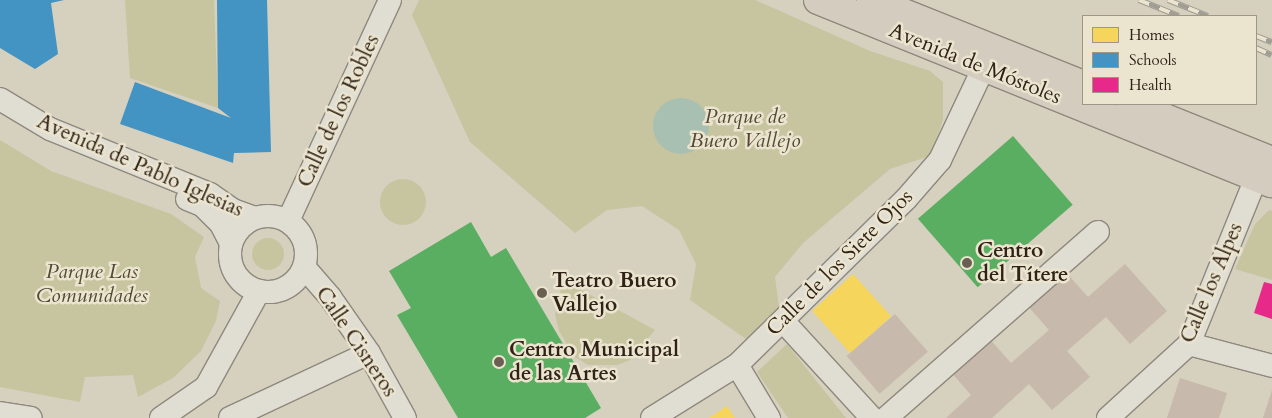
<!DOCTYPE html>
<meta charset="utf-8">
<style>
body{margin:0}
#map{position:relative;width:1272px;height:418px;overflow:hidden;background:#d6d0be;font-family:Cardo,serif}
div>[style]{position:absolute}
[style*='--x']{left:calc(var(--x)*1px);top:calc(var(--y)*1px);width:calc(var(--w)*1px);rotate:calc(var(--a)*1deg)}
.green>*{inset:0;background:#c7c4a0}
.round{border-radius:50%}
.water>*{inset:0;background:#a8c0b1}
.homes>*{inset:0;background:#f6d55c;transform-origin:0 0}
.schools>*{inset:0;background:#4393c3}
.health>*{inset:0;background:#e7298a}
.public>*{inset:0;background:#5aae61;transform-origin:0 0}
.building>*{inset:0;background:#c7b9ab;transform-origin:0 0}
.roads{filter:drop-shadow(1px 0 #8e887d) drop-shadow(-1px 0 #8e887d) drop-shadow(0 1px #8e887d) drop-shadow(0 -1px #8e887d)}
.minor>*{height:22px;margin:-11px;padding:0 11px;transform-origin:11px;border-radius:11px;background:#e0ddd3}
.minor>.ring{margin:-11px;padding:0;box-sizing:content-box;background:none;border:22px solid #e0ddd3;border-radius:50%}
.major>*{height:28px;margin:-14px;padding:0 14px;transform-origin:14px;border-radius:14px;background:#d4cdbf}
.rail>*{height:5.5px;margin-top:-2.75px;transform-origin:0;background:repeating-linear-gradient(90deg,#ebe4ce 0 11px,#a09d95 0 22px);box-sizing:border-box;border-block:1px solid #a09d95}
.dots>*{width:14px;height:14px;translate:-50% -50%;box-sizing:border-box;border:2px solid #ebe4ce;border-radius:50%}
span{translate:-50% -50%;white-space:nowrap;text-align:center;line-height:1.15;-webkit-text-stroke:5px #ebe4ce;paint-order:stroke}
.street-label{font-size:21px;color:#302218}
.park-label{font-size:21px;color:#524834;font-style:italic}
.poi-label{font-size:21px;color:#302218;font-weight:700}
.left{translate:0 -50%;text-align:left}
.legend{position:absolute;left:1082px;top:15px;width:175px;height:90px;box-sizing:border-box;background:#ebe4ce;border:1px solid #a09685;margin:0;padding:6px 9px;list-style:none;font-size:15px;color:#302218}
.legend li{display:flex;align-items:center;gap:10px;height:25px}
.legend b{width:25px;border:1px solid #a09685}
</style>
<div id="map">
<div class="green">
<i style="clip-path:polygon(125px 0,214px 0,218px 108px,130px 78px)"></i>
<i style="clip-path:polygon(419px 0,755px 0,870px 51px,930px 71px,943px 82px,943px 120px,930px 156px,890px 169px,803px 243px,775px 277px,779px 307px,746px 339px,690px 300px,696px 264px,679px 230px,642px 206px,607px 210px,575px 233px,470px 142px,412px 15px)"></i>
<i style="clip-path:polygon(0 140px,51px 171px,171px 214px,204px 237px,195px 257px,201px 288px,220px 301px,216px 321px,201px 351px,173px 378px,138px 397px,133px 375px,85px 377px,80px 402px,0 387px)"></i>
<i class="round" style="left:380px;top:179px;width:46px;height:46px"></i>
<i style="clip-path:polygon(1269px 210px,1272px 211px,1272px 280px,1235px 269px,1255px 224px)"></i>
<i class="round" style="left:252px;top:238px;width:32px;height:32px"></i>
<i style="clip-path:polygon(563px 280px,655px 330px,630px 360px,617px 365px,588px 365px,575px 357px,559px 331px,555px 315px)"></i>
<i style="clip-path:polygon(787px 344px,846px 418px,788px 418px,757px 372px)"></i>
</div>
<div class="water">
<i class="round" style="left:653px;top:98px;width:56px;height:56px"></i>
</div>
<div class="homes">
<i style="left:853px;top:274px;width:57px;height:55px;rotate:48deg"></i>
<i style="clip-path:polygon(727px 406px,735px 418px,709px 418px)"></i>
</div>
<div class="schools">
<i style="clip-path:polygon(0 0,64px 0,51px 3px,58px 54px,35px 69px,0 48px)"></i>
<i style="clip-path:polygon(217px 0,267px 0,271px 152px,234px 153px,233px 163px,120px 124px,135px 82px,231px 118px,218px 108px)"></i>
</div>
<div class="health">
<i style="clip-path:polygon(1264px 282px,1272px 284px,1272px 319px,1254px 313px)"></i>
</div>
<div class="public">
<i style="left:1013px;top:136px;width:91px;height:126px;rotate:49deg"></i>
<i style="clip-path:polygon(471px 222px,491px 257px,506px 248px,601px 408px,585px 418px,458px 418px,397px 315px,411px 308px,389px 271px)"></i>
</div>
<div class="building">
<i style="clip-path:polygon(1125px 264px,1167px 311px,1130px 344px,1106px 317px,1067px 351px,1090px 377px,1052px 410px,1029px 384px,992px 418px,946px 418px,971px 395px,950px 371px,988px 337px,1011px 363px,1049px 330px,1026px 304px,1064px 270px,1088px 297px)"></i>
<i style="left:895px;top:314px;width:50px;height:64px;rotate:49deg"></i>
<i style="clip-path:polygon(1180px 378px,1227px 393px,1219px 418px,1167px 418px)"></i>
<i style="clip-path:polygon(1272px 390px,1272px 418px,1263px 418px)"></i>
</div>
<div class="roads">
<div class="minor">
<i style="--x:0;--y:99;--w:58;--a:31"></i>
<i style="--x:50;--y:129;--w:173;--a:22.1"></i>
<i style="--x:210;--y:194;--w:28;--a:35"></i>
<i style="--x:233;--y:210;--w:23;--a:20"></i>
<i style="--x:187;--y:199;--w:16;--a:22"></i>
<i style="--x:202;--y:205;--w:27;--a:45"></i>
<i style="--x:221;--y:224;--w:22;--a:63"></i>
<i class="ring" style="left:230px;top:216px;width:54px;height:54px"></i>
<i style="--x:288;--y:221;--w:243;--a:-65.2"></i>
<i style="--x:304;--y:267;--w:40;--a:49"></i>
<i style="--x:330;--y:297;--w:68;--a:55.1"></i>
<i style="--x:369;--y:353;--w:74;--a:61"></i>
<i style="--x:783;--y:321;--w:132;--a:47.5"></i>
<i style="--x:1189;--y:344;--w:86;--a:14.8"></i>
<i style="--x:737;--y:365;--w:62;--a:58.9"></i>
<i style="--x:0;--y:413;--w:31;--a:9"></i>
<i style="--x:161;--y:418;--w:55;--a:-34.6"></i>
<i style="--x:206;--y:387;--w:110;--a:-61.1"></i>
<i style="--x:230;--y:418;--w:153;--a:-25.1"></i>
<i style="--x:652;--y:418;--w:100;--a:-31.9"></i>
<i style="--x:737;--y:365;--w:237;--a:-44.5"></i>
<i style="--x:906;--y:199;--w:52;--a:-48.9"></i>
<i style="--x:940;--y:160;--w:103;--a:-64.7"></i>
<i style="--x:886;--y:418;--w:282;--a:-41.3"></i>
<i style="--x:1108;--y:418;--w:110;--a:-42.4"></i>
<i style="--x:1189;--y:344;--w:179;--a:-68"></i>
</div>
<div class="major">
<i style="--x:818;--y:0;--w:489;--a:22"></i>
<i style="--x:871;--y:0;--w:228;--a:21.8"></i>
<i style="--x:1130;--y:104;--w:153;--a:21.9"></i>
</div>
</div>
<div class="rail">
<i style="--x:1139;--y:0;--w:43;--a:21.8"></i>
<i style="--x:1168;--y:0;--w:43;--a:21.8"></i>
<i style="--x:1256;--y:36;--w:17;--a:21"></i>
<i style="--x:1256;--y:48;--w:17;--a:24"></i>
</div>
<div class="dots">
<i style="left:967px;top:263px;background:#6a5f52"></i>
<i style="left:542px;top:293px;background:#6a5f52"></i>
<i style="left:499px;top:362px;background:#6a5f52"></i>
</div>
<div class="street-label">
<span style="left:975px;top:64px;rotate:22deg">Avenida de Móstoles</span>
<span style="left:339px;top:111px;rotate:-65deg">Calle de los Robles</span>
<span style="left:140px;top:166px;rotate:24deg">Avenida de Pablo Iglesias</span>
<span style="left:840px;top:263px;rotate:-45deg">Calle de los Siete Ojos</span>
<span style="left:1212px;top:283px;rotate:-67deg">Calle los Alpes</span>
<span style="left:356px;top:342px;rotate:56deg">Calle Cisneros</span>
</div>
<div class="park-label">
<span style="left:745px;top:129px">Parque de<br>Buero Vallejo</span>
<span style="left:92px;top:284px">Parque Las<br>Comunidades</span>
</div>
<div class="poi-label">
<span class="left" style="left:977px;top:263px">Centro<br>del Títere</span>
<span class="left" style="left:552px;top:293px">Teatro Buero<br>Vallejo</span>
<span class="left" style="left:509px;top:362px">Centro Municipal<br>de las Artes</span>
</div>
<ul class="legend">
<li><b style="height:14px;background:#f6d55c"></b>Homes</li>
<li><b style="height:14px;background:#4393c3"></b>Schools</li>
<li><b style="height:14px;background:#e7298a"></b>Health</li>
</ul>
</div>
